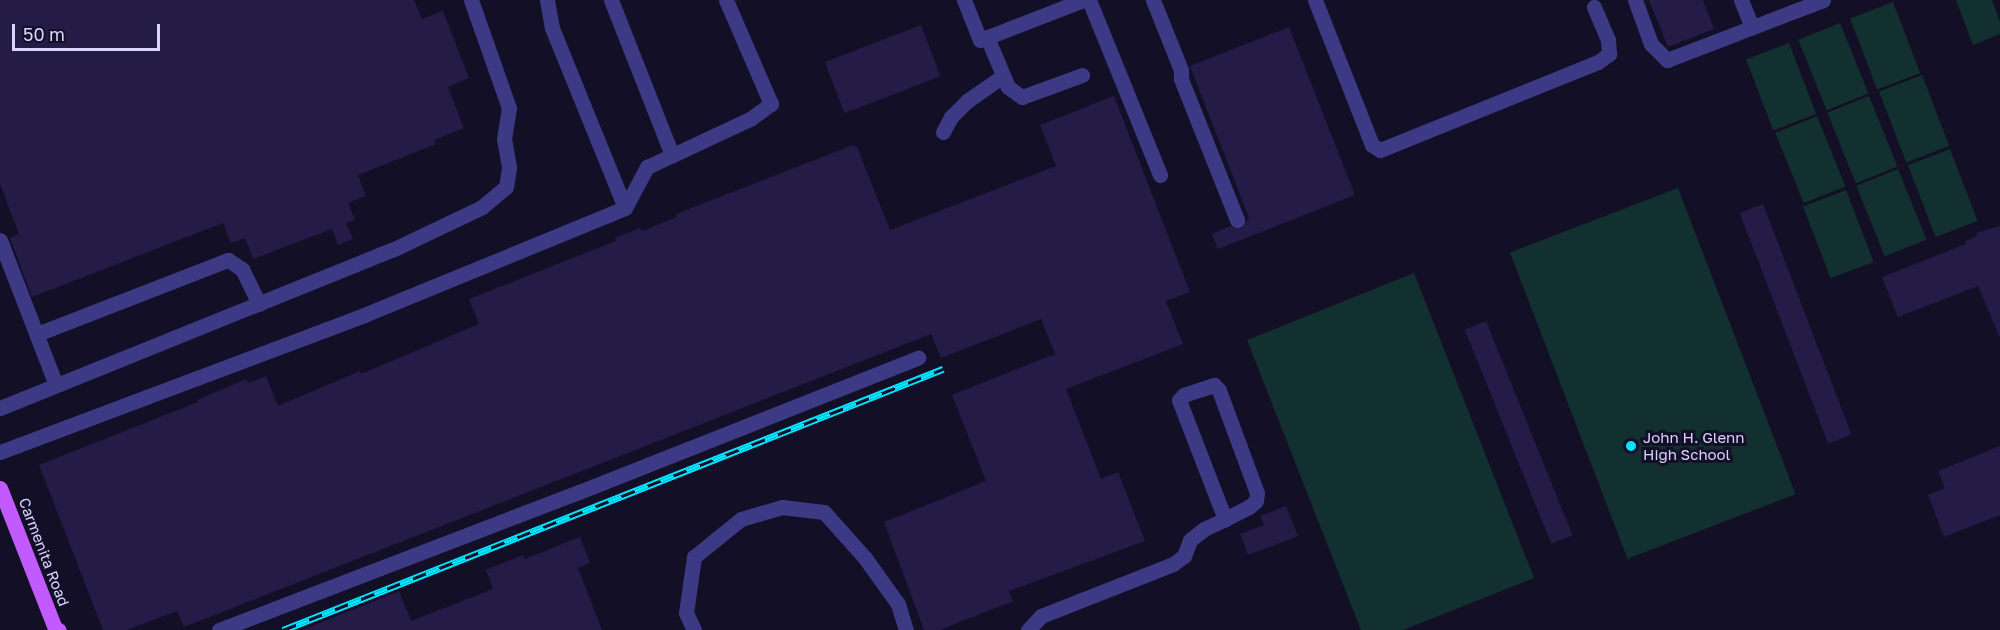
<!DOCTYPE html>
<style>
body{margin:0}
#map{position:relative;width:2000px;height:630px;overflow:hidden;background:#130f26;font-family:"Golos Text",sans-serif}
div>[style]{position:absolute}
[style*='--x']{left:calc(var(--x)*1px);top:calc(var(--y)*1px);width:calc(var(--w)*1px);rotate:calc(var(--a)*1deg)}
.green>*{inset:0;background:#12302f;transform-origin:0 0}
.building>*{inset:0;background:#241b47;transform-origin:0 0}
.minor>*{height:15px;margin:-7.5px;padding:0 7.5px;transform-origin:7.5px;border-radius:7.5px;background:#3d3a85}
.major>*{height:15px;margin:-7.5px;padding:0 7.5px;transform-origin:7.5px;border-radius:7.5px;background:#c25bff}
.rail>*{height:7px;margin-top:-3.5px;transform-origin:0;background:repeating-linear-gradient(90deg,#130f26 0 14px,#00e5ff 0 28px);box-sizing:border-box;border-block:2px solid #00e5ff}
.dots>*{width:16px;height:16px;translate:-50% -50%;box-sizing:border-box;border:3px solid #130f26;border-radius:50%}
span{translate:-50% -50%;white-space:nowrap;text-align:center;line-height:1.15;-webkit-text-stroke:6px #130f26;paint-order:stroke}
.poi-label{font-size:15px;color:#d9d4ff}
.left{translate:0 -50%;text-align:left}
.street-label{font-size:15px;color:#d9d4ff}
.scale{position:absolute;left:12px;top:24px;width:148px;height:27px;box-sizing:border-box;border:3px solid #d9d4ff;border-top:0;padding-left:8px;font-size:18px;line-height:21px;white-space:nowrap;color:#d9d4ff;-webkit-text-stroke:4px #130f26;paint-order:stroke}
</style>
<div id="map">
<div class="green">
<i style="clip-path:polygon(1956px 0,1992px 0,2000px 22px,2000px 34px,1973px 45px)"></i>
<i style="left:1893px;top:2px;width:76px;height:46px;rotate:69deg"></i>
<i style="left:1840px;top:23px;width:76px;height:45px;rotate:68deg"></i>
<i style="left:1789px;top:43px;width:76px;height:46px;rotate:69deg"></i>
<i style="left:1922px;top:75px;width:76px;height:46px;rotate:69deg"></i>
<i style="left:1869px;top:96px;width:76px;height:45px;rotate:68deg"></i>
<i style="left:1817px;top:116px;width:76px;height:45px;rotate:68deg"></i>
<i style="left:1950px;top:149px;width:77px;height:45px;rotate:69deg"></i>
<i style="left:1898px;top:169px;width:76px;height:45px;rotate:68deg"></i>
<i style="left:1678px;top:188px;width:328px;height:180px;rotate:69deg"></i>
<i style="left:1846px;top:190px;width:77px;height:46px;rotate:69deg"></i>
<i style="clip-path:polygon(1414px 273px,1534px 578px,1403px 630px,1361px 630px,1247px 340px)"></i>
</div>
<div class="building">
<i style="clip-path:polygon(0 0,414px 0,422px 19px,443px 11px,469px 78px,448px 87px,464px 128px,434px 140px,436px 144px,358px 175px,366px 196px,348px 203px,355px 220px,346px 223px,353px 239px,338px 245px,332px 229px,253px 259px,245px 238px,231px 243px,223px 223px,32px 297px,10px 238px,19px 234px,0 184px)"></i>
<i style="clip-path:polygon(1649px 0,1703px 0,1714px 29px,1668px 47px)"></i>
<i style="left:921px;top:25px;width:55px;height:103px;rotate:69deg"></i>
<i style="clip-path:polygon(1289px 27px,1355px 195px,1218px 249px,1212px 234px,1230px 226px,1241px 229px,1249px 218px,1190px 66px)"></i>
<i style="clip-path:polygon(1114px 96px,1190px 292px,1166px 301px,1183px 344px,1066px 389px,1101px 479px,1118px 472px,1145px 541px,1009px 591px,1013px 601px,940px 630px,924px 630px,884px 522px,986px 481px,952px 395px,1055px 354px,1041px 319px,941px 358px,931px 334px,184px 627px,177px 611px,127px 630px,103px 630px,39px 465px,198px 402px,197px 400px,246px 379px,248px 383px,266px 376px,278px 406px,360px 371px,361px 374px,479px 324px,469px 299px,616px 241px,615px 238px,640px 228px,642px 231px,677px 217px,676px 214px,853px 145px,857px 147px,890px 230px,1056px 166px,1040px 125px)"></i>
<i style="left:1763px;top:204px;width:247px;height:25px;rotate:69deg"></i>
<i style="clip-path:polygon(2000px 226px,2000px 338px,1978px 286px,1898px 317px,1882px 277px,1966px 244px,1965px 241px,1977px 236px,1976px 233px)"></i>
<i style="left:1486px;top:321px;width:231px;height:23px;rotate:68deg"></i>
<i style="clip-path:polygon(2000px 446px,2000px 515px,1944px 537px,1928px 495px,1945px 488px,1938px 471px)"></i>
<i style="clip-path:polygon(1286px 506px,1298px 536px,1248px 555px,1240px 534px,1264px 525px,1260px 516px)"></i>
<i style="clip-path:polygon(580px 537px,590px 563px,578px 568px,602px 630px,302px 630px,399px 591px,411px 621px,493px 589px,486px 570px,523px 555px,525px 559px)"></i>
</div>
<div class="minor">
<i style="--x:547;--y:0;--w:28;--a:80"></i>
<i style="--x:552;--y:28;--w:194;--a:67.9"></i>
<i style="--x:611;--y:0;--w:167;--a:68.5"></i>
<i style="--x:964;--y:0;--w:43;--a:68.2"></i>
<i style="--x:980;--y:40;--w:110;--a:-21.2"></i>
<i style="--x:1089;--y:0;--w:189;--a:67.9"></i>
<i style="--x:1153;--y:0;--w:75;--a:68.2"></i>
<i style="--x:1181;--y:70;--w:9;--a:90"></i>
<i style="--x:1181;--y:79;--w:152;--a:68.3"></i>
<i style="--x:1315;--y:0;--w:156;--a:68.5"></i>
<i style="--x:1372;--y:145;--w:9;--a:32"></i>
<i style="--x:1380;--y:150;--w:235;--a:-22"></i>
<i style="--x:1598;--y:62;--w:14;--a:-36"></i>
<i style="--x:1609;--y:54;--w:14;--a:-94"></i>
<i style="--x:1608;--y:40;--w:36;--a:-113"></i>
<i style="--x:1635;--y:0;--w:47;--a:70"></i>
<i style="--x:1651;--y:44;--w:23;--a:45"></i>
<i style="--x:1667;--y:60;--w:167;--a:-21"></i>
<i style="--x:1741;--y:0;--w:29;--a:68"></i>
<i style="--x:987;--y:37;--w:54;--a:67.2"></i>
<i style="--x:1008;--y:87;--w:17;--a:36"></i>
<i style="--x:1022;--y:97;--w:64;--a:-20.1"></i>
<i style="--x:943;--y:132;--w:17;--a:-62"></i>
<i style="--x:951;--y:117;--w:23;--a:-45"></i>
<i style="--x:967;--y:101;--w:44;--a:-34.8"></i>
<i style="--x:0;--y:240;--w:155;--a:68.9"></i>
<i style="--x:37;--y:334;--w:205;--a:-21.2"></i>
<i style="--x:228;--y:260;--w:17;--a:33"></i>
<i style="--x:242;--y:269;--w:39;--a:64"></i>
<i style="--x:0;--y:408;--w:423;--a:-22"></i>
<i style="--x:392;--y:250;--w:100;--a:-25.5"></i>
<i style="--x:482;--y:207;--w:31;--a:-40"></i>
<i style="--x:506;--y:187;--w:20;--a:-81"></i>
<i style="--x:509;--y:167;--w:28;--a:-100"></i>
<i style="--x:504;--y:139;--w:31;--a:-81"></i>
<i style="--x:509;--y:108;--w:114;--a:-109.4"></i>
<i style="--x:0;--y:452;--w:389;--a:-20.6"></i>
<i style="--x:364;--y:315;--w:282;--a:-22.3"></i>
<i style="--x:625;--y:208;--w:47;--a:-61.8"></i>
<i style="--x:647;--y:167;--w:114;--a:-25"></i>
<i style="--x:750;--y:119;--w:26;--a:-36"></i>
<i style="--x:771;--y:104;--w:113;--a:-113.4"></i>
<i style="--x:219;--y:630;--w:386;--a:-21"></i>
<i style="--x:579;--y:492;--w:365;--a:-21.6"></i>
<i style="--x:694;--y:630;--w:19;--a:-115"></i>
<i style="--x:686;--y:613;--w:57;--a:-81.9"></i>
<i style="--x:694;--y:557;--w:60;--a:-39"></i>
<i style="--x:741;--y:519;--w:43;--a:-16.3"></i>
<i style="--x:782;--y:507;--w:42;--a:6.8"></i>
<i style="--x:824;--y:512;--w:62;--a:48.3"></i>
<i style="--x:865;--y:558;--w:57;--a:54.3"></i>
<i style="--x:898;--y:604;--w:27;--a:73"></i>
<i style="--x:1028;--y:630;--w:19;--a:-47"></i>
<i style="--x:1041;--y:616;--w:142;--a:-21.5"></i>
<i style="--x:1173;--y:564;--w:14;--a:-36"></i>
<i style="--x:1184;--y:556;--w:17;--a:-69"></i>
<i style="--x:1190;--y:540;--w:18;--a:-38"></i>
<i style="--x:1204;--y:529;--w:23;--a:-25"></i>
<i style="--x:1225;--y:519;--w:27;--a:-27"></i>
<i style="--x:1249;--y:507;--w:9;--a:-41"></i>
<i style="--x:1256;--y:501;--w:8;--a:-83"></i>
<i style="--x:1257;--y:493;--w:110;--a:-110.3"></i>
<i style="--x:1219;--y:390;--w:7;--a:-135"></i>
<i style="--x:1214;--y:385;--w:32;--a:162"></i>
<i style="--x:1184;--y:395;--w:7;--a:135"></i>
<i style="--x:1179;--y:400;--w:128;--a:68.9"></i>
</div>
<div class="major">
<i style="--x:0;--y:488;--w:150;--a:68.6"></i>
<i style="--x:55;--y:628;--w:4;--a:27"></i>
</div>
<div class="rail">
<i style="--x:283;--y:630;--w:710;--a:-21.58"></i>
</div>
<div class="dots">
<i style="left:1631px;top:446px;background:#00e5ff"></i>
</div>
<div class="poi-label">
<span class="left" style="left:1643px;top:446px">John H. Glenn<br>High School</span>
</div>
<div class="street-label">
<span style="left:44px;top:552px;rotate:69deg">Carmenita Road</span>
</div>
<div class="scale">50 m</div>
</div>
